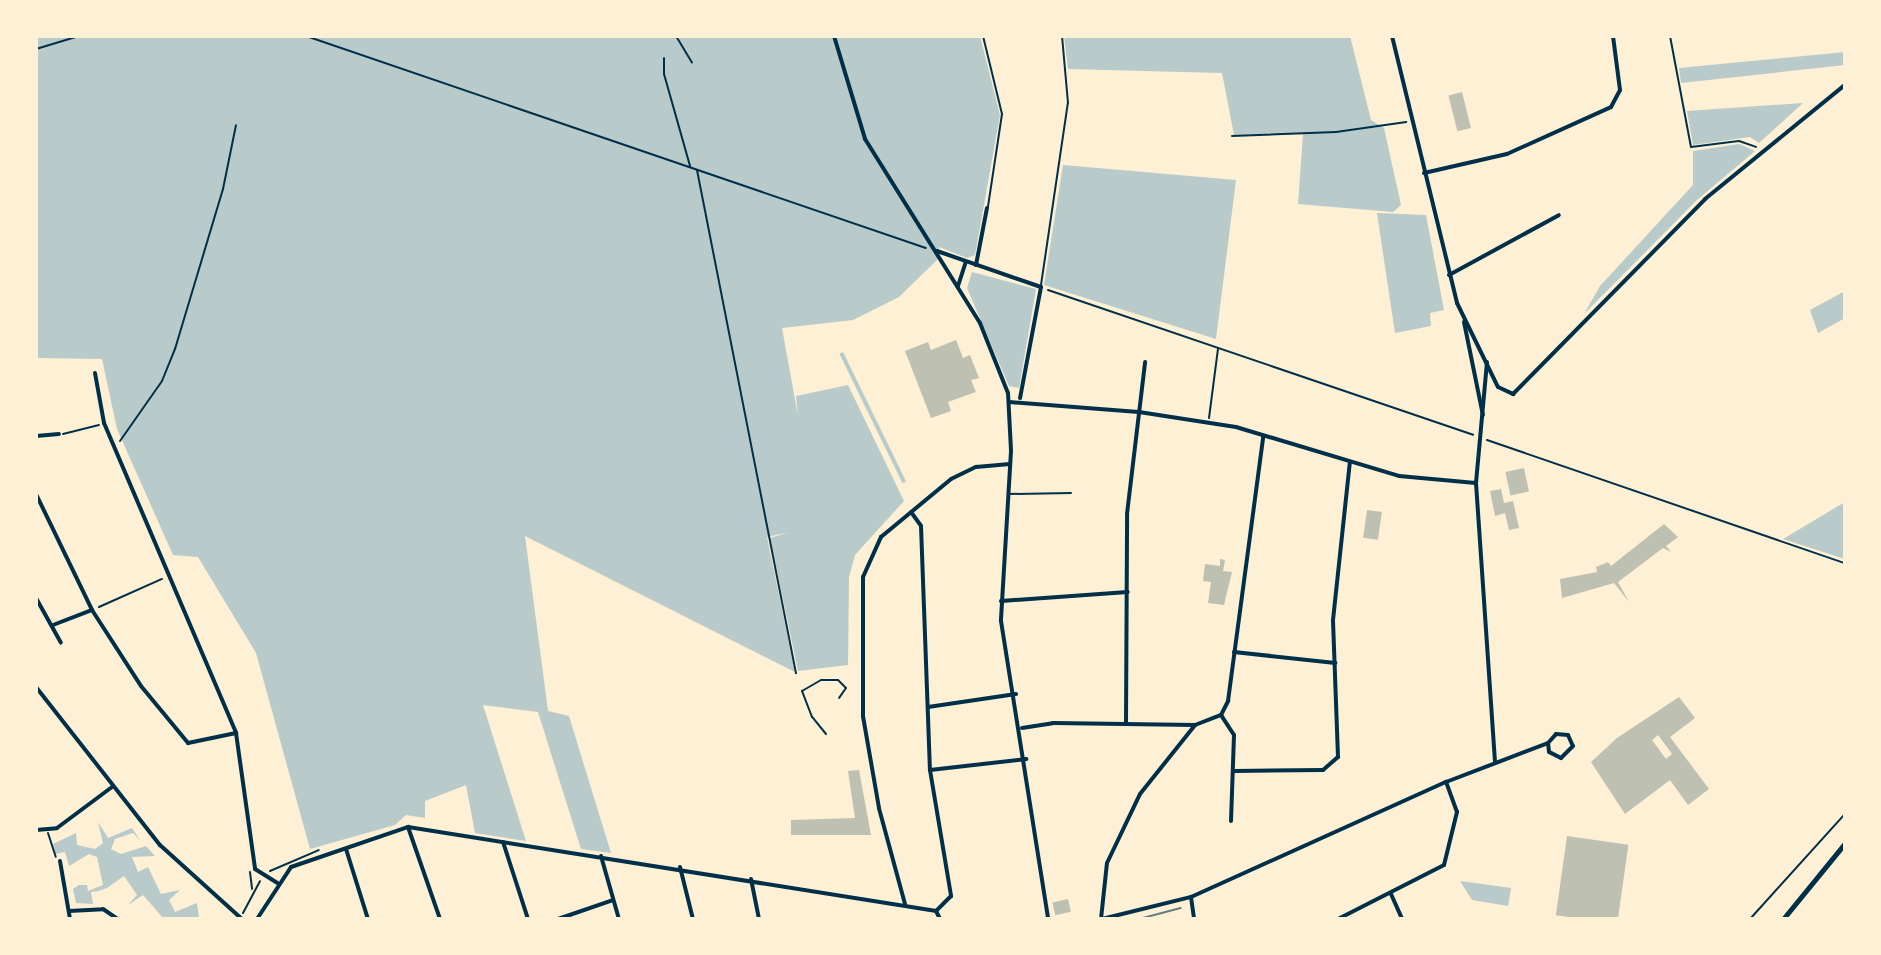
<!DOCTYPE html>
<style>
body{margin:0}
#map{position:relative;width:1881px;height:955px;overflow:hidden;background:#fdf0d5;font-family:"Source Sans 3",sans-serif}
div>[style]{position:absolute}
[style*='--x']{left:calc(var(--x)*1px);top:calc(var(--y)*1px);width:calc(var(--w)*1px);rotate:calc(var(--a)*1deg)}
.green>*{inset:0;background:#b9caca;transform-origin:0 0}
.building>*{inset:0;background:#bec0b2;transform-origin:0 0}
.path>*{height:2px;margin:-1px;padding:0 1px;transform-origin:1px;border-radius:1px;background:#003049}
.service>*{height:2px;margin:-1px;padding:0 1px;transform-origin:1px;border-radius:1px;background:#003049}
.minor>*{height:4px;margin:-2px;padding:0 2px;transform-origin:2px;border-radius:2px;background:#003049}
.tertiary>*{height:4px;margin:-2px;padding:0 2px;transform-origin:2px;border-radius:2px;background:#003049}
.secondary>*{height:5px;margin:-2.5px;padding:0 2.5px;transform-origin:2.5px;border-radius:2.5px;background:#003049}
.tram>*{height:2px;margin:-1px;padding:0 1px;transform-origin:1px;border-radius:1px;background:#657d81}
span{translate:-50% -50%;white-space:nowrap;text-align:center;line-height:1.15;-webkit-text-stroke:6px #fdf0d5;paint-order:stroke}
.frame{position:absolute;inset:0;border:38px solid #fdf0d5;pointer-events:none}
</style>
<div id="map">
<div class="green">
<i style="clip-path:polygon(36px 36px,980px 36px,1000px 115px,975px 255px,967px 258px,939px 247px,938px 259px,899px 297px,853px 320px,782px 328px,798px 416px,796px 396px,848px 385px,904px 501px,855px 555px,849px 577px,848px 665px,798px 671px,770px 538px,789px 532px,767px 537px,795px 672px,525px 536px,548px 711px,569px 716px,611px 853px,581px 849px,538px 712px,483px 705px,526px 841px,475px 833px,466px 785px,425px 801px,425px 818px,406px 815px,395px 825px,310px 849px,256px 653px,198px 557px,173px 555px,117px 429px,102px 359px,36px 358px)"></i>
<i style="clip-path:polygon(1064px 36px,1350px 36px,1371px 120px,1384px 128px,1401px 205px,1393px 212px,1298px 204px,1303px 134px,1234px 135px,1222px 73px,1068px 69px)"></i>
<i style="clip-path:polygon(1845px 52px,1845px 65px,1681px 83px,1679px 68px)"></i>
<i style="clip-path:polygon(1803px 103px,1759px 143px,1750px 137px,1693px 145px,1687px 111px)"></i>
<i style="clip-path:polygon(1739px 144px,1755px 151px,1697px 200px,1584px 314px,1600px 286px,1693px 185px,1693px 151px)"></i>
<i style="clip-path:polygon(1063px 165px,1236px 180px,1216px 339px,1044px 285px)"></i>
<i style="clip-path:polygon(1377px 213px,1426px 215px,1444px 310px,1430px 313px,1431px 326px,1395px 333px)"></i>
<i style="clip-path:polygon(972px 272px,1036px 289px,1019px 388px,1009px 386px,967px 288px)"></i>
<i style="clip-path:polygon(1845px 291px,1845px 318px,1818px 333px,1810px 310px)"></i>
<i style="left:843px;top:352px;width:144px;height:4px;rotate:64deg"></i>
<i style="clip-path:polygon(1845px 502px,1845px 559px,1783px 539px)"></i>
<i style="clip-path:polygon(98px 822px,108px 838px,132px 828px,140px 840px,133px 833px,115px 839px,111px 849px,121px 854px,146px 846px,155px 856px,132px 857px,138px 872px,148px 867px,161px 894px,180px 890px,169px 900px,175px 912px,197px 903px,199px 918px,164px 919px,143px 895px,128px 905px,137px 895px,124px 876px,107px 888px,98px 891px,91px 892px,93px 904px,76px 903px,73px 889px,79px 885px,87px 885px,88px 891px,103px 885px,97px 857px,89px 854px,69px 866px,65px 852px,55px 854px,53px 844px,76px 833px,77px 845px,95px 849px,103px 843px)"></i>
<i style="clip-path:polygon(1460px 881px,1511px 888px,1508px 906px,1472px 900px)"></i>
</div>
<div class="building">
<i style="left:1462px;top:92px;width:37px;height:14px;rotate:76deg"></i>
<i style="clip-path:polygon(956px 340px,963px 358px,970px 355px,979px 378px,971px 380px,976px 392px,948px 402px,951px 411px,931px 418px,905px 351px,928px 342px,931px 350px)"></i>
<i style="left:1524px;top:468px;width:24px;height:19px;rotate:78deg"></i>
<i style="clip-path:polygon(1501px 489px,1504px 503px,1513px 501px,1519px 528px,1509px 530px,1505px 513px,1495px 516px,1490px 491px)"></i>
<i style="left:1367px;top:510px;width:15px;height:28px;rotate:8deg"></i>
<i style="clip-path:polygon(1664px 524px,1678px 537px,1666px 546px,1671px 552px,1663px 548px,1618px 582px,1629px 602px,1614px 583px,1562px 598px,1560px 579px,1597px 572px,1596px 567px,1608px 562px,1611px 566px)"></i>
<i style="clip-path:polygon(1220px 559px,1225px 560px,1223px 571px,1232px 572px,1224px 605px,1208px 603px,1211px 582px,1203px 581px,1205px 564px,1220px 566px)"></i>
<i style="clip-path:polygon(evenodd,1679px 697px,1695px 718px,1670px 737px,1709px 789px,1688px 805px,1670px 780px,1625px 814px,1591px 762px,1617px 738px,1679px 697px,1658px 735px,1672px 754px,1666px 759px,1652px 740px,1658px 735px)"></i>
<i style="clip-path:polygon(859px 770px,871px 835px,791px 835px,791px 820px,855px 818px,848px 771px)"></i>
<i style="left:1567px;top:836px;width:62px;height:80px;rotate:8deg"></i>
<i style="left:1068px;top:899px;width:13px;height:16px;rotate:77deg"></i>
</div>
<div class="path">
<i style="--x:306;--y:36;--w:655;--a:18.88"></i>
<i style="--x:676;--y:36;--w:31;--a:59"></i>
<i style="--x:1670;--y:36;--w:113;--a:79.3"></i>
<i style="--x:1691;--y:147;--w:48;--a:-7.1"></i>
<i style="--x:1739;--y:141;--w:18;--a:19"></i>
<i style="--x:36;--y:49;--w:45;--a:-16.8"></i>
<i style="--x:664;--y:58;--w:16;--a:90"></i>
<i style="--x:664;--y:74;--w:96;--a:74.2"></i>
<i style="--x:1232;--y:136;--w:104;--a:-2.2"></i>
<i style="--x:1336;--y:132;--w:71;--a:-8.1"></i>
<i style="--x:697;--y:170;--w:513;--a:78.87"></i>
<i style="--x:1048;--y:290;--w:449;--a:18.8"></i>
<i style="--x:1209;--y:418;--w:70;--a:-82.6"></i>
<i style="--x:63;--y:434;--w:37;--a:-14"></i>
<i style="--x:1487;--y:440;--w:379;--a:19"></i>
<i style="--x:120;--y:441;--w:73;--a:-55"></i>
<i style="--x:162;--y:381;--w:35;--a:-68"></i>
<i style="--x:175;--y:349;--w:167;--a:-73.3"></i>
<i style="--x:223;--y:189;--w:65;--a:-78.5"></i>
<i style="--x:99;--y:607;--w:69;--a:-24"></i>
<i style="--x:826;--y:734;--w:22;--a:-129"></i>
<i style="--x:812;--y:717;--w:28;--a:-111"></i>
<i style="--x:802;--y:691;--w:22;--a:-30"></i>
<i style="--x:821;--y:680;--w:17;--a:0"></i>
<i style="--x:838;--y:680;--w:11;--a:45"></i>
<i style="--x:846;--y:688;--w:12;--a:125"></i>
<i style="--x:48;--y:833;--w:25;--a:72"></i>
<i style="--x:270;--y:871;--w:53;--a:-23.2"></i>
<i style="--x:250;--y:872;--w:17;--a:83"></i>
<i style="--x:243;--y:913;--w:36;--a:-62"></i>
<i style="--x:1750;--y:919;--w:142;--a:-47.9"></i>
</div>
<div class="service">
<i style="--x:983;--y:36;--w:80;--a:76.3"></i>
<i style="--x:1002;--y:114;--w:94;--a:98.6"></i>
<i style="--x:1041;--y:285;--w:184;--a:-81.6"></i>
<i style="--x:1068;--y:103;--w:67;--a:-95.1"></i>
<i style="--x:1009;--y:494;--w:62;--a:-0.9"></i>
</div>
<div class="minor">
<i style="--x:834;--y:36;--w:108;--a:73.2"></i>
<i style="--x:865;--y:139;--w:217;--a:58"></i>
<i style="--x:980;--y:323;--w:75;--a:68.2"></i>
<i style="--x:1008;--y:393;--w:58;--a:87"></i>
<i style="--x:1011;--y:451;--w:170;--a:93.4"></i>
<i style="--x:1001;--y:621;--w:302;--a:81"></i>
<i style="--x:1392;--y:36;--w:275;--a:76.3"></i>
<i style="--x:1457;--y:303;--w:93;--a:64"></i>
<i style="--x:1498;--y:387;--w:17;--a:25"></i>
<i style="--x:1513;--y:394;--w:274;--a:-45.4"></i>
<i style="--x:1705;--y:199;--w:181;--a:-39.2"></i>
<i style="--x:1424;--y:173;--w:85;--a:-12.9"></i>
<i style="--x:1507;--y:154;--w:114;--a:-24.3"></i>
<i style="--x:1611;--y:107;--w:19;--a:-62"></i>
<i style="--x:1620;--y:90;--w:54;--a:-97.4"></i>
<i style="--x:937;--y:251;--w:110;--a:19.1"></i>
<i style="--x:1041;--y:287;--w:113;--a:100.7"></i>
<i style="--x:976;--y:265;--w:58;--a:-79.1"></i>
<i style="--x:1449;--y:275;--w:125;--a:-28.6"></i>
<i style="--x:958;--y:286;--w:25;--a:-72"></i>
<i style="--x:1464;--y:322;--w:95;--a:78.5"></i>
<i style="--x:1487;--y:362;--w:121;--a:95.2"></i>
<i style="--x:1476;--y:483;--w:279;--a:86.1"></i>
<i style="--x:95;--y:373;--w:51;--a:79.8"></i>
<i style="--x:104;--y:423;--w:337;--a:66.9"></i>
<i style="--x:236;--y:733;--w:137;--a:82"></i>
<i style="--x:255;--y:869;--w:26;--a:32"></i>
<i style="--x:1009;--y:402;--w:130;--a:4.4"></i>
<i style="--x:1139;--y:412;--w:98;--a:8.8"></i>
<i style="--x:1236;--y:427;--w:170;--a:16.7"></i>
<i style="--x:1399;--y:476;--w:77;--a:5.2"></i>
<i style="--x:36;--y:436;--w:23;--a:-5"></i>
<i style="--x:36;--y:494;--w:129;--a:64.2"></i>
<i style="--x:92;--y:610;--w:90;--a:57.2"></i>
<i style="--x:141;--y:686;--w:74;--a:50.5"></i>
<i style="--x:188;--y:743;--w:49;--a:-11.8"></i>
<i style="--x:911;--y:512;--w:17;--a:54"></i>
<i style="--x:921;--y:526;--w:244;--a:87.9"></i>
<i style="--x:930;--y:770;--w:128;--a:80.5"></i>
<i style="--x:951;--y:896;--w:21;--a:135"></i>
<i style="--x:36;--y:598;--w:51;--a:60.9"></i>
<i style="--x:1001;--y:601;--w:127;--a:-4.1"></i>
<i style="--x:53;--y:625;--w:42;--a:-21"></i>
<i style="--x:1234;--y:652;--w:102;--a:6.2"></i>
<i style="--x:928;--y:707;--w:89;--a:-8.4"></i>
<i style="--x:1126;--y:724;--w:210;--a:-89.7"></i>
<i style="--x:1127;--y:514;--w:153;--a:-83.2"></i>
<i style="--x:1022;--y:728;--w:31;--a:-9"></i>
<i style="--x:1053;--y:723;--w:142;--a:0.8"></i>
<i style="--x:1195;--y:725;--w:28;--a:-21"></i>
<i style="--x:930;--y:770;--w:97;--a:-6.5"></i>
<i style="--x:1235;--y:771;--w:88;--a:-0.7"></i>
<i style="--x:1323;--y:770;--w:20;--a:-41"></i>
<i style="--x:1338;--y:757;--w:137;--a:-92.1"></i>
<i style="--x:1333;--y:620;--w:159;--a:-83.9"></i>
<i style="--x:1231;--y:821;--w:86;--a:-88"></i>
<i style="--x:1234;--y:735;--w:24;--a:-123"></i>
<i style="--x:1221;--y:715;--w:16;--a:-63"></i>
<i style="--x:1228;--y:701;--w:266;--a:-82.4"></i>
<i style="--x:408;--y:827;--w:97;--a:70.8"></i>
<i style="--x:36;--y:830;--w:21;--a:-5"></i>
<i style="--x:57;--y:828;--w:69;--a:-36.7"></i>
<i style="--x:503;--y:842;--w:81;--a:72"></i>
<i style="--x:346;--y:849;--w:73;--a:72.6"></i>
<i style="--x:601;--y:856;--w:66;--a:74.1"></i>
<i style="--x:60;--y:861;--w:59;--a:80.2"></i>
<i style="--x:680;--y:867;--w:54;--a:76"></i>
<i style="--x:751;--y:879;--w:41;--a:78.7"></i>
<i style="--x:1391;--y:894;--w:27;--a:66"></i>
<i style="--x:1191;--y:897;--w:22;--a:82"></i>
<i style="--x:905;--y:904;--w:99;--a:-105.2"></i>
<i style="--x:879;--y:808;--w:93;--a:-99.9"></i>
<i style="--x:863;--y:716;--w:139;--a:-90"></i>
<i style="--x:863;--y:577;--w:44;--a:-65.8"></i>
<i style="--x:881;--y:537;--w:91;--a:-39.6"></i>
<i style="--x:951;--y:479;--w:28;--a:-26"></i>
<i style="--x:976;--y:467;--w:34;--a:-5"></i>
<i style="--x:69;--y:911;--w:34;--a:-3"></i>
<i style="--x:103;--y:909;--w:18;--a:34"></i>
<i style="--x:936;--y:911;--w:9;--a:63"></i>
<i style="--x:257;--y:919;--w:62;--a:-56.8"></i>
<i style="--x:291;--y:867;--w:124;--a:-18.9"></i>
<i style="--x:408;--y:827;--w:535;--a:9.04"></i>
<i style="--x:558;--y:919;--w:58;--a:-19.1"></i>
<i style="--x:1101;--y:919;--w:56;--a:-83.9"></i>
<i style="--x:1107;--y:863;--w:76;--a:-64.4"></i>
<i style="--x:1140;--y:794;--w:88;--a:-51.4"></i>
<i style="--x:1102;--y:919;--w:92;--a:-13.9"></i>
<i style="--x:1191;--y:897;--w:280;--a:-24.3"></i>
<i style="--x:1446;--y:782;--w:109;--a:-20.9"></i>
<i style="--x:1548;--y:743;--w:12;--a:-48"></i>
<i style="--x:1556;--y:734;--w:12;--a:5"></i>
<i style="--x:1568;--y:735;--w:12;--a:66"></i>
<i style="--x:1573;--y:746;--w:17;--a:135"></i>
<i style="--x:1561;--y:758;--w:13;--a:-153"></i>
<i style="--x:1549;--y:752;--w:9;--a:-96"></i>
<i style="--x:1338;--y:919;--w:119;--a:-27"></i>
<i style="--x:1444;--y:865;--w:55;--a:-76.2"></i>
<i style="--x:1457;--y:812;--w:32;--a:-110"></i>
</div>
<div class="tertiary">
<i style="--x:36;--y:687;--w:201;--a:51.9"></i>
<i style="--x:160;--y:845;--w:110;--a:42.1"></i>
</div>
<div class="secondary">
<i style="--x:1783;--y:919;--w:98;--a:-50.8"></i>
</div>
<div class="tram">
<i style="--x:1139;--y:919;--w:43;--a:-14.7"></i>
</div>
<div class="frame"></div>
</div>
